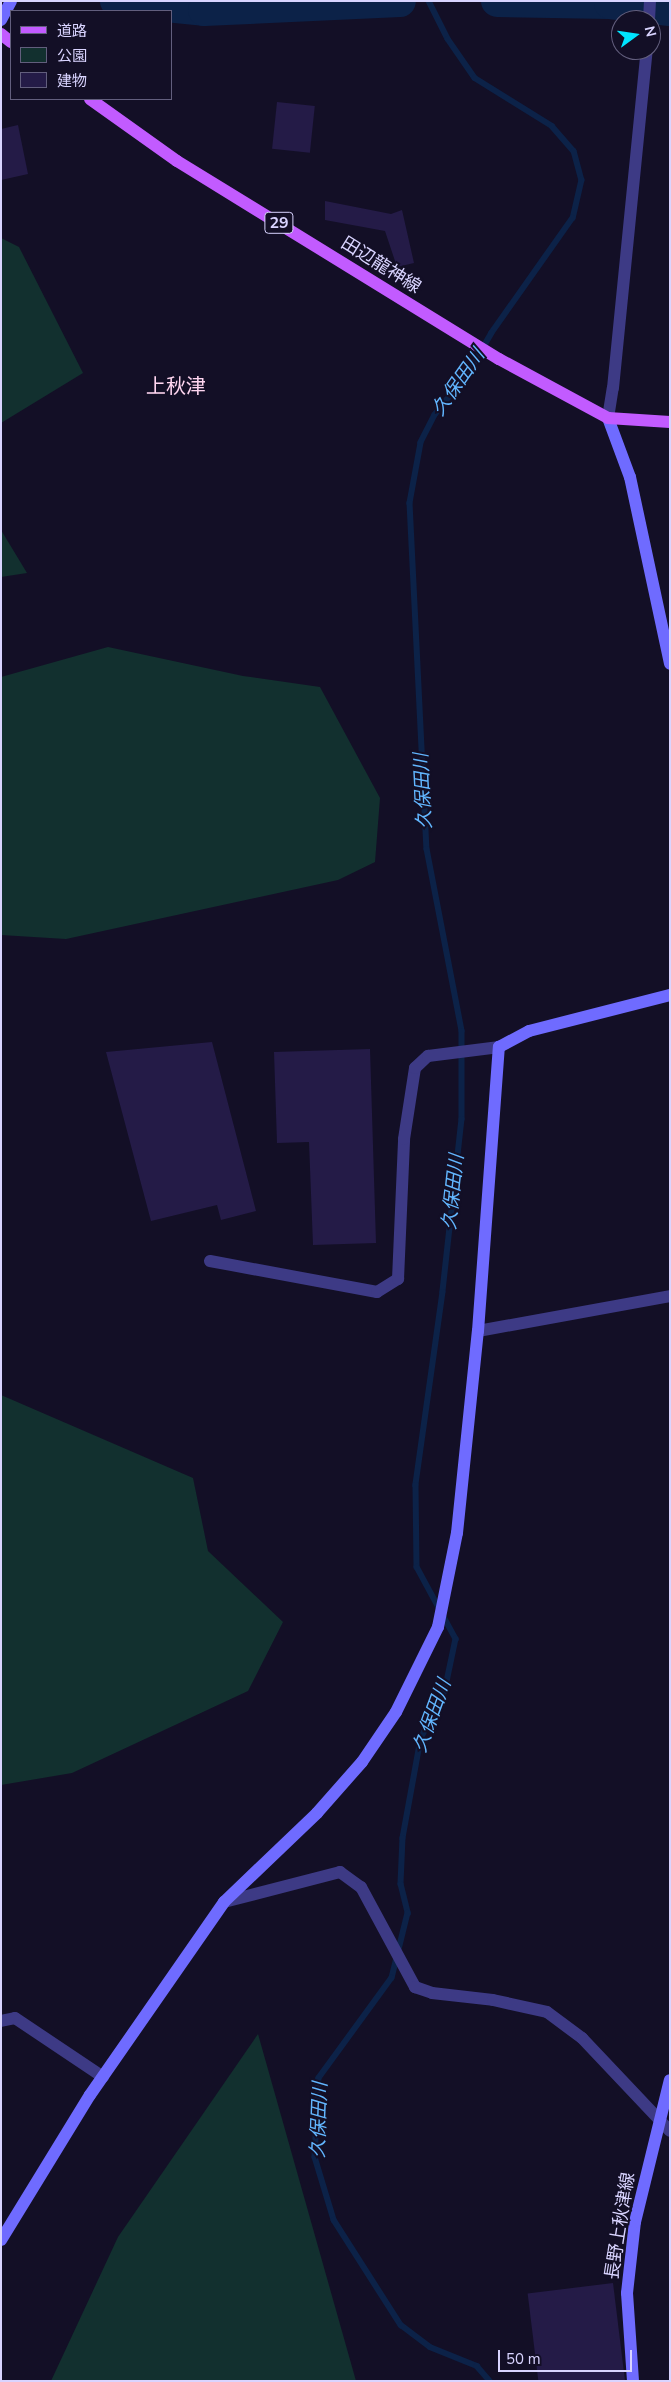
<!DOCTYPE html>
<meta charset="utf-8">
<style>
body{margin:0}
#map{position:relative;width:671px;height:2382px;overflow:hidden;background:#130f26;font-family:"Nunito Sans","Noto Sans JP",sans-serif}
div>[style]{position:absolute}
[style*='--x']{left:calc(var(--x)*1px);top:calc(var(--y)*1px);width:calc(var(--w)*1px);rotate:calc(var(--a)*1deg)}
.green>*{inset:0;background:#12302f}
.stream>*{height:5.5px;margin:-2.75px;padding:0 2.75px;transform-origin:2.75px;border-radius:2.75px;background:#0c2248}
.river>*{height:32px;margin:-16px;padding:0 16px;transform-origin:16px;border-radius:16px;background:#0c2248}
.building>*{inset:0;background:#241b47;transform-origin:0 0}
.street>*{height:12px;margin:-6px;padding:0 6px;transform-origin:6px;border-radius:6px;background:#3d3a85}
.secondary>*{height:12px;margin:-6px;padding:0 6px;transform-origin:6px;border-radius:6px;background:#6f6bff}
.primary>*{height:12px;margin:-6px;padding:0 6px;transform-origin:6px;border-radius:6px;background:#c25bff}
span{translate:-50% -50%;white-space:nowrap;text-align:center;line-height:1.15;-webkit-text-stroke:4px #130f26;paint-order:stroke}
.shield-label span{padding:1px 4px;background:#130f26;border:1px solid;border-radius:4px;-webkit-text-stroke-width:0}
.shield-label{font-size:16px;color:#d9d4ff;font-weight:700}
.street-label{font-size:18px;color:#d9d4ff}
.water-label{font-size:19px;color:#62b6ff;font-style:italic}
.quarter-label{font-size:20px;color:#ffd6f0}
.frame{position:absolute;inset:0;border:2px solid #d9d4ff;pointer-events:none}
.legend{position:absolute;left:10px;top:10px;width:162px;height:90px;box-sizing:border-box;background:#130f26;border:1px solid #625e7d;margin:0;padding:6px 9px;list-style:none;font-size:15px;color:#d9d4ff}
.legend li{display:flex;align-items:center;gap:10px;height:25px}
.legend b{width:25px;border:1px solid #625e7d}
.north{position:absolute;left:611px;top:10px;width:50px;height:50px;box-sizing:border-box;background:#130f26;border:1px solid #625e7d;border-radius:50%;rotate:76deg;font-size:14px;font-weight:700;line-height:20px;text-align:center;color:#d9d4ff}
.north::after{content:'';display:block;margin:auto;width:18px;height:22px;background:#00e5ff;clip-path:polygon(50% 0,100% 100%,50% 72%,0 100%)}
.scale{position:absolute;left:498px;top:2350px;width:134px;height:22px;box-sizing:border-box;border:2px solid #d9d4ff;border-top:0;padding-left:6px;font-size:15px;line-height:18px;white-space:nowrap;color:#d9d4ff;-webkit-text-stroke:4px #130f26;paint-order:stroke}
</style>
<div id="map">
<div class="green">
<i style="clip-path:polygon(1px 238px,19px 247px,83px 373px,1px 423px)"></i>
<i style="clip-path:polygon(1px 530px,27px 573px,1px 577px)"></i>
<i style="clip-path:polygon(108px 647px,243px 676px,320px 687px,380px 798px,375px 862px,338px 880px,66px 939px,1px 935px,1px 677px)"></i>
<i style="clip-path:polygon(1px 1395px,193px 1478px,208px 1551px,283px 1622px,248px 1691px,72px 1773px,1px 1785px)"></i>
<i style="clip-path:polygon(258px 2034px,356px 2381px,51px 2381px,118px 2237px)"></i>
</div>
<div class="stream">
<i style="--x:429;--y:1;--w:42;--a:63.4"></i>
<i style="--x:448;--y:39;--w:47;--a:55.3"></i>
<i style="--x:475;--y:78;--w:91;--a:31.9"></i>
<i style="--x:552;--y:126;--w:33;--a:49"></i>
<i style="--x:574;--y:151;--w:30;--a:75"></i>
<i style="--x:582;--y:180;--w:39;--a:103"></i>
<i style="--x:573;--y:218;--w:141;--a:125.2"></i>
<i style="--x:492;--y:333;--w:44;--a:120.1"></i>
<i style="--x:470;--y:371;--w:56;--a:128.5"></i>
<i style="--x:435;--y:415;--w:31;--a:117"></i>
<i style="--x:421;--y:443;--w:61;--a:100.4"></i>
<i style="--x:410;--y:503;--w:346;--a:87.2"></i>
<i style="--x:427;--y:849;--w:185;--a:79.1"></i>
<i style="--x:462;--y:1031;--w:88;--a:90"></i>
<i style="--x:462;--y:1119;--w:174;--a:96.3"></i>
<i style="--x:443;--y:1292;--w:195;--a:98"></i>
<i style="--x:416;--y:1485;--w:82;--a:89.3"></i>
<i style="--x:417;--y:1567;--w:82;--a:61.6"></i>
<i style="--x:456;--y:1639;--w:53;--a:101.9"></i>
<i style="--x:445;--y:1691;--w:54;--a:116.6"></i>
<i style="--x:421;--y:1739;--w:101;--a:100.3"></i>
<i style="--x:403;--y:1838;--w:46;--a:92.5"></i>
<i style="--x:401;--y:1884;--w:30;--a:76"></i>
<i style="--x:408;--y:1913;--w:67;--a:103.8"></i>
<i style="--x:392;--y:1978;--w:124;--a:126.1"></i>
<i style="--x:319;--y:2078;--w:79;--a:92.9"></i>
<i style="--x:315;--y:2157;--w:66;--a:73.2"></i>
<i style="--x:334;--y:2220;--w:125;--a:57.5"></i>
<i style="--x:401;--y:2325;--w:36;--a:37"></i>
<i style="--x:430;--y:2347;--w:51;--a:22"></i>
<i style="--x:477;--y:2366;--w:20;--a:49"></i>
</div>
<div class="river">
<i style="--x:116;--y:1;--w:88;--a:5.8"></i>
<i style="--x:204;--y:10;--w:196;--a:-2.6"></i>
<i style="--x:497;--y:1;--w:113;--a:1"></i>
<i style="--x:610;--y:3;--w:60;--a:6.7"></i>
</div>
<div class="building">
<i style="left:277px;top:102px;width:38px;height:47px;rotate:6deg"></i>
<i style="clip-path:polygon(18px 125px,28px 174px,1px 180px,1px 129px)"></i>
<i style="clip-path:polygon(325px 201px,391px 214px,402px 210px,414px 263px,397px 267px,385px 231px,325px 220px)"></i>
<i style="clip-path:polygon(212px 1042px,256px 1211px,221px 1220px,217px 1205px,151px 1221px,106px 1052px)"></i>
<i style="clip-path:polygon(370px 1049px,376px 1243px,313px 1245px,309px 1142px,277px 1143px,274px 1052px)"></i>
<i style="left:613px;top:2283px;width:99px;height:86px;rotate:83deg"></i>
</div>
<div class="street">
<i style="--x:649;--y:20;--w:19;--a:-87"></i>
<i style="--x:608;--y:418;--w:30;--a:-81"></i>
<i style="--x:613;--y:388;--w:340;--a:-84.3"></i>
<i style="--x:210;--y:1261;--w:170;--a:10.5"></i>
<i style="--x:377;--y:1292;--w:25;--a:-32"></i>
<i style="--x:398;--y:1279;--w:140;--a:-87.5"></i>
<i style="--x:404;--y:1139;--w:72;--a:-81.2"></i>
<i style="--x:415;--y:1068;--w:18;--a:-43"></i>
<i style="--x:428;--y:1056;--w:72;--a:-7.2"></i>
<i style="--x:478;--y:1331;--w:195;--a:-10.3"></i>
<i style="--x:224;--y:1902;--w:120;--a:-14.5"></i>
<i style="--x:340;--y:1872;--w:26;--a:36"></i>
<i style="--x:361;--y:1887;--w:114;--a:61.6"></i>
<i style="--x:415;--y:1987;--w:18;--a:19"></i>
<i style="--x:432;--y:1993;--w:61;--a:6.5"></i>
<i style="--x:493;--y:2000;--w:55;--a:12.5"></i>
<i style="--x:547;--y:2012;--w:44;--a:36.6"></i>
<i style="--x:582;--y:2038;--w:128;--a:46.6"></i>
<i style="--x:1;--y:2021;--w:14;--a:-12"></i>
<i style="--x:15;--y:2018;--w:106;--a:33.8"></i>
</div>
<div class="secondary">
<i style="--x:1;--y:20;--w:21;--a:-62"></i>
<i style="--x:608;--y:418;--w:63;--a:69.6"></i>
<i style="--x:630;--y:477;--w:191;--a:77.9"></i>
<i style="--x:1;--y:2240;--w:170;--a:-58.5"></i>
<i style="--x:90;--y:2095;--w:235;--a:-55.2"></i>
<i style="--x:224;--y:1902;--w:129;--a:-43.7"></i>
<i style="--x:317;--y:1813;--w:68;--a:-48.6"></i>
<i style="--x:362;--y:1762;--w:60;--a:-55.8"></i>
<i style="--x:396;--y:1712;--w:95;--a:-63.7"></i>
<i style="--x:438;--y:1627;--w:96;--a:-78.6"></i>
<i style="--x:457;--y:1533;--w:203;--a:-84.1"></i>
<i style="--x:478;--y:1331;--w:285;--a:-85.8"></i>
<i style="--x:499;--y:1047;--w:34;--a:-28"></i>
<i style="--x:529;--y:1031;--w:146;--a:-14.3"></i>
<i style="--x:633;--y:2381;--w:88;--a:-93.9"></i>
<i style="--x:627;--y:2293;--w:71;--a:-83.6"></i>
<i style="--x:635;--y:2222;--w:146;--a:-76.2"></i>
</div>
<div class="primary">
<i style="--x:1;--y:34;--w:13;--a:39"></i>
<i style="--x:90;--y:99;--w:107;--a:35.5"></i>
<i style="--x:177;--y:161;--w:378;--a:31.6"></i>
<i style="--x:499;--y:359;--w:124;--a:28.4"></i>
<i style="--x:608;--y:418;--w:62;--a:3.7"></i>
</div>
<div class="shield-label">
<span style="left:279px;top:223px">29</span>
</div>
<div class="street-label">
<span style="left:381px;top:265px;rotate:32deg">田辺龍神線</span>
<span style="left:620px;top:2226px;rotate:-81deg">長野上秋津線</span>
</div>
<div class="water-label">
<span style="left:459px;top:383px;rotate:-55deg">久保田川</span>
<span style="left:424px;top:791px;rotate:-93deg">久保田川</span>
<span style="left:454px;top:1192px;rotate:-84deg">久保田川</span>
<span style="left:433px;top:1716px;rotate:-70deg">久保田川</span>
<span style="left:320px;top:2120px;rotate:-88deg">久保田川</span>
</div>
<div class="quarter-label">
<span style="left:176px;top:386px">上秋津</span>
</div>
<div class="frame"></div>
<ul class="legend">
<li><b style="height:6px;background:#c25bff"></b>道路</li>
<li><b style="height:14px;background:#12302f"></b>公園</li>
<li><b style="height:14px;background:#241b47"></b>建物</li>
</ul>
<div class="north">N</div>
<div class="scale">50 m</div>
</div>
